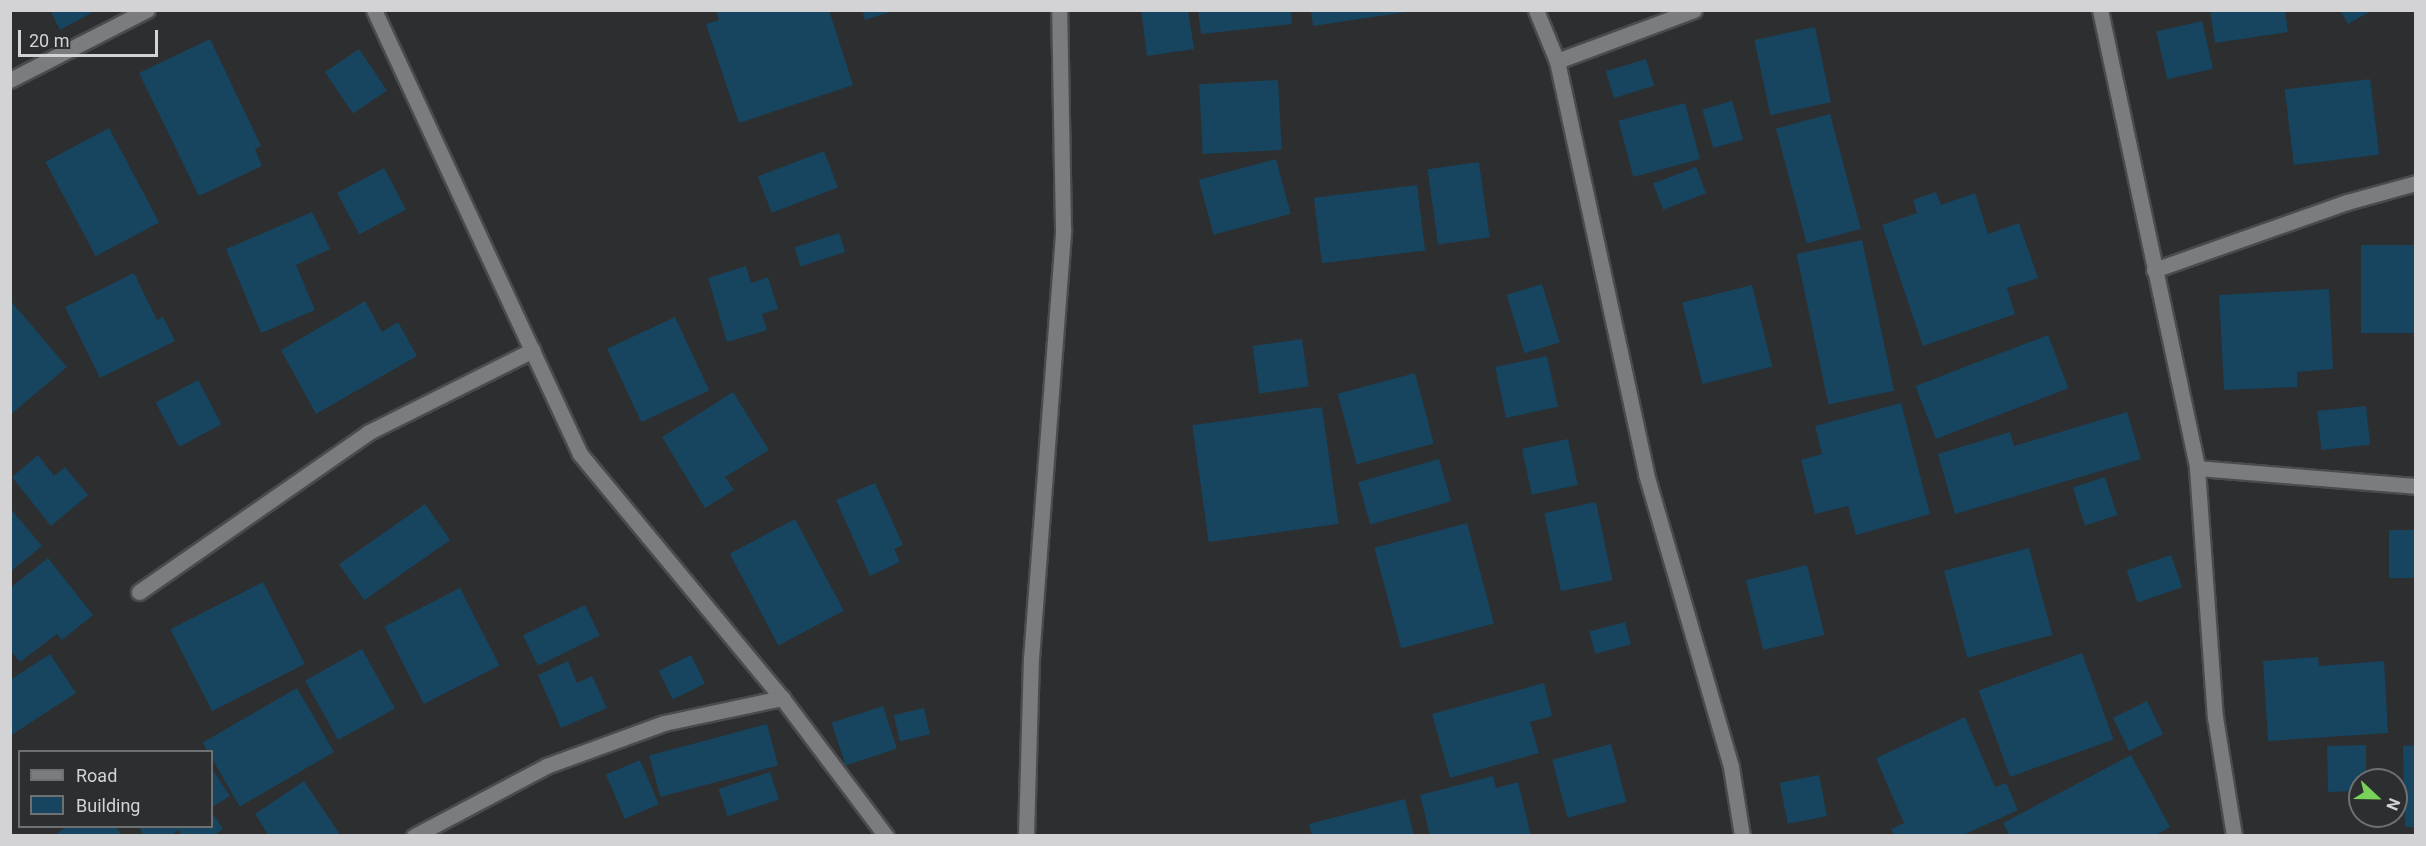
<!DOCTYPE html>
<style>
body{margin:0}
#map{position:relative;width:2426px;height:846px;overflow:hidden;background:#2d2e30;font-family:Roboto,sans-serif}
div>[style]{position:absolute}
[style*='--x']{left:calc(var(--x)*1px);top:calc(var(--y)*1px);width:calc(var(--w)*1px);rotate:calc(var(--a)*1deg)}
.building>*{inset:0;background:#17445e;transform-origin:0 0}
.roads{filter:drop-shadow(2px 0 #4a4b4d) drop-shadow(-2px 0 #4a4b4d) drop-shadow(0 2px #4a4b4d) drop-shadow(0 -2px #4a4b4d)}
.minor>*{height:15px;margin:-7.5px;padding:0 7.5px;transform-origin:7.5px;border-radius:7.5px;background:#7a7c7e}
span{translate:-50% -50%;white-space:nowrap;text-align:center;line-height:1.15;-webkit-text-stroke:6px #2d2e30;paint-order:stroke}
.frame{position:absolute;inset:0;border:12px solid #d3d3d5;pointer-events:none}
.legend{position:absolute;left:18px;top:750px;width:195px;height:78px;box-sizing:border-box;background:#2d2e30;border:2px solid #6f7072;margin:0;padding:8px 10px;list-style:none;font-size:18px;color:#d3d3d5}
.legend li{display:flex;align-items:center;gap:12px;height:30px}
.legend b{width:30px;border:2px solid #6f7072}
.north{position:absolute;left:2348px;top:768px;width:60px;height:60px;box-sizing:border-box;background:#2d2e30;border:2px solid #6f7072;border-radius:50%;rotate:112deg;font-size:16px;font-weight:700;line-height:24px;text-align:center;color:#d3d3d5}
.north::after{content:'';display:block;margin:auto;width:21px;height:27px;background:#78d158;clip-path:polygon(50% 0,100% 100%,50% 72%,0 100%)}
.scale{position:absolute;left:18px;top:30px;width:140px;height:27px;box-sizing:border-box;border:3px solid #d3d3d5;border-top:0;padding-left:8px;font-size:18px;line-height:21px;white-space:nowrap;color:#d3d3d5;-webkit-text-stroke:4px #2d2e30;paint-order:stroke}
</style>
<div id="map">
<div class="building">
<i style="clip-path:polygon(50px 10px,92px 10px,93px 12px,60px 30px)"></i>
<i style="clip-path:polygon(716px 10px,829px 10px,853px 85px,739px 123px,706px 24px,719px 20px)"></i>
<i style="clip-path:polygon(862px 10px,893px 10px,893px 11px,865px 20px)"></i>
<i style="clip-path:polygon(1141px 10px,1188px 10px,1194px 49px,1147px 56px)"></i>
<i style="clip-path:polygon(1198px 10px,1291px 10px,1292px 24px,1201px 34px)"></i>
<i style="clip-path:polygon(1311px 10px,1406px 10px,1406px 12px,1313px 26px)"></i>
<i style="clip-path:polygon(2210px 10px,2285px 10px,2288px 32px,2215px 43px)"></i>
<i style="clip-path:polygon(2340px 10px,2373px 10px,2348px 24px)"></i>
<i style="left:2202px;top:21px;width:49px;height:47px;rotate:77deg"></i>
<i style="left:1815px;top:27px;width:77px;height:62px;rotate:78deg"></i>
<i style="clip-path:polygon(210px 39px,261px 146px,255px 149px,262px 166px,199px 196px,139px 73px)"></i>
<i style="left:359px;top:49px;width:50px;height:41px;rotate:56deg"></i>
<i style="left:1646px;top:59px;width:28px;height:42px;rotate:73deg"></i>
<i style="left:2370px;top:79px;width:76px;height:86px;rotate:83deg"></i>
<i style="left:1278px;top:80px;width:70px;height:79px;rotate:87deg"></i>
<i style="left:1732px;top:101px;width:40px;height:31px;rotate:74deg"></i>
<i style="left:1685px;top:103px;width:58px;height:69px;rotate:75deg"></i>
<i style="left:1830px;top:114px;width:119px;height:56px;rotate:75deg"></i>
<i style="left:109px;top:128px;width:107px;height:72px;rotate:62deg"></i>
<i style="left:824px;top:151px;width:39px;height:71px;rotate:69deg"></i>
<i style="left:1276px;top:159px;width:57px;height:80px;rotate:75deg"></i>
<i style="left:1479px;top:162px;width:76px;height:52px;rotate:82deg"></i>
<i style="left:1696px;top:167px;width:28px;height:46px;rotate:69deg"></i>
<i style="left:384px;top:168px;width:47px;height:53px;rotate:62deg"></i>
<i style="left:1417px;top:185px;width:66px;height:104px;rotate:83deg"></i>
<i style="clip-path:polygon(1936px 192px,1941px 205px,1975px 193px,1988px 234px,2019px 223px,2038px 278px,2007px 288px,2015px 314px,1923px 346px,1882px 225px,1917px 213px,1913px 200px)"></i>
<i style="clip-path:polygon(312px 212px,330px 249px,296px 265px,315px 310px,261px 333px,226px 249px)"></i>
<i style="left:839px;top:233px;width:20px;height:47px;rotate:72deg"></i>
<i style="left:1862px;top:240px;width:154px;height:67px;rotate:78deg"></i>
<i style="left:2416px;top:245px;width:88px;height:55px;rotate:90deg"></i>
<i style="clip-path:polygon(746px 266px,751px 283px,768px 277px,778px 309px,762px 314px,767px 330px,727px 342px,708px 278px)"></i>
<i style="clip-path:polygon(134px 273px,157px 320px,163px 317px,175px 341px,100px 378px,65px 307px)"></i>
<i style="left:1542px;top:284px;width:61px;height:37px;rotate:73deg"></i>
<i style="left:1752px;top:285px;width:84px;height:72px;rotate:76deg"></i>
<i style="clip-path:polygon(2329px 289px,2333px 369px,2297px 372px,2297px 387px,2224px 390px,2219px 295px)"></i>
<i style="clip-path:polygon(10px 300px,67px 367px,10px 415px)"></i>
<i style="clip-path:polygon(365px 301px,382px 332px,398px 322px,417px 356px,316px 414px,281px 350px)"></i>
<i style="left:675px;top:317px;width:81px;height:75px;rotate:65deg"></i>
<i style="left:2048px;top:335px;width:57px;height:142px;rotate:69deg"></i>
<i style="left:1302px;top:339px;width:48px;height:50px;rotate:82deg"></i>
<i style="left:1547px;top:356px;width:52px;height:53px;rotate:78deg"></i>
<i style="left:1415px;top:373px;width:73px;height:80px;rotate:75deg"></i>
<i style="left:198px;top:380px;width:50px;height:48px;rotate:62deg"></i>
<i style="clip-path:polygon(733px 392px,769px 450px,725px 477px,734px 490px,705px 508px,662px 437px)"></i>
<i style="clip-path:polygon(1901px 403px,1930px 514px,1856px 535px,1848px 506px,1815px 514px,1801px 460px,1822px 454px,1815px 426px)"></i>
<i style="left:2366px;top:406px;width:39px;height:49px;rotate:84deg"></i>
<i style="left:1322px;top:407px;width:118px;height:131px;rotate:82deg"></i>
<i style="clip-path:polygon(2127px 412px,2141px 459px,1955px 514px,1938px 454px,2010px 432px,2014px 446px)"></i>
<i style="left:1568px;top:439px;width:47px;height:47px;rotate:78deg"></i>
<i style="clip-path:polygon(38px 455px,54px 476px,65px 467px,88px 495px,51px 526px,12px 477px)"></i>
<i style="left:1439px;top:459px;width:44px;height:84px;rotate:74deg"></i>
<i style="left:2105px;top:477px;width:40px;height:34px;rotate:72deg"></i>
<i style="clip-path:polygon(875px 483px,903px 545px,894px 549px,900px 562px,870px 576px,836px 500px)"></i>
<i style="left:1596px;top:502px;width:80px;height:53px;rotate:78deg"></i>
<i style="left:425px;top:504px;width:44px;height:105px;rotate:55deg"></i>
<i style="clip-path:polygon(10px 508px,42px 546px,10px 572px)"></i>
<i style="left:795px;top:519px;width:104px;height:74px;rotate:62deg"></i>
<i style="left:1467px;top:523px;width:104px;height:96px;rotate:75deg"></i>
<i style="left:2416px;top:530px;width:48px;height:27px;rotate:90deg"></i>
<i style="left:2029px;top:548px;width:90px;height:88px;rotate:75deg"></i>
<i style="left:2171px;top:555px;width:34px;height:47px;rotate:71deg"></i>
<i style="clip-path:polygon(48px 558px,93px 615px,62px 640px,57px 634px,20px 662px,10px 650px,10px 588px)"></i>
<i style="left:1807px;top:565px;width:72px;height:63px;rotate:76deg"></i>
<i style="left:263px;top:582px;width:92px;height:104px;rotate:63deg"></i>
<i style="left:460px;top:588px;width:87px;height:85px;rotate:63deg"></i>
<i style="left:585px;top:605px;width:34px;height:69px;rotate:64deg"></i>
<i style="left:1625px;top:622px;width:23px;height:37px;rotate:75deg"></i>
<i style="left:362px;top:649px;width:68px;height:65px;rotate:61deg"></i>
<i style="left:2082px;top:653px;width:92px;height:110px;rotate:70deg"></i>
<i style="clip-path:polygon(50px 654px,76px 693px,10px 736px,10px 680px)"></i>
<i style="left:691px;top:655px;width:32px;height:36px;rotate:64deg"></i>
<i style="clip-path:polygon(2318px 657px,2319px 666px,2384px 661px,2388px 733px,2268px 741px,2263px 661px)"></i>
<i style="clip-path:polygon(568px 661px,577px 683px,592px 676px,607px 708px,561px 728px,538px 675px)"></i>
<i style="clip-path:polygon(1544px 683px,1552px 716px,1530px 722px,1539px 753px,1450px 778px,1432px 714px)"></i>
<i style="left:297px;top:688px;width:74px;height:109px;rotate:60deg"></i>
<i style="left:2147px;top:701px;width:37px;height:38px;rotate:64deg"></i>
<i style="left:883px;top:706px;width:45px;height:54px;rotate:72deg"></i>
<i style="left:924px;top:708px;width:27px;height:31px;rotate:77deg"></i>
<i style="clip-path:polygon(1965px 717px,1995px 787px,2006px 783px,2018px 810px,1961px 836px,1894px 836px,1891px 829px,1904px 823px,1876px 758px)"></i>
<i style="left:767px;top:724px;width:43px;height:122px;rotate:75deg"></i>
<i style="left:1611px;top:744px;width:60px;height:61px;rotate:75deg"></i>
<i style="clip-path:polygon(2366px 745px,2366px 780px,2360px 780px,2360px 791px,2328px 792px,2327px 746px)"></i>
<i style="clip-path:polygon(2416px 745px,2416px 827px,2405px 827px,2403px 746px)"></i>
<i style="clip-path:polygon(2131px 755px,2170px 827px,2154px 836px,2010px 836px,2003px 823px)"></i>
<i style="left:640px;top:760px;width:48px;height:37px;rotate:67deg"></i>
<i style="clip-path:polygon(212px 769px,230px 796px,212px 807px)"></i>
<i style="left:770px;top:772px;width:29px;height:54px;rotate:72deg"></i>
<i style="left:1819px;top:775px;width:42px;height:40px;rotate:79deg"></i>
<i style="clip-path:polygon(1493px 776px,1496px 788px,1518px 782px,1531px 836px,1430px 836px,1420px 795px)"></i>
<i style="clip-path:polygon(304px 781px,341px 836px,269px 836px,255px 814px)"></i>
<i style="clip-path:polygon(1405px 799px,1414px 836px,1312px 836px,1309px 824px)"></i>
<i style="clip-path:polygon(212px 812px,223px 829px,213px 836px,182px 836px,178px 830px,171px 836px,144px 836px,138px 826px,212px 826px)"></i>
<i style="clip-path:polygon(67px 826px,116px 826px,122px 836px,53px 836px)"></i>
</div>
<div class="roads">
<div class="minor">
<i style="--x:374;--y:10;--w:489;--a:65.1"></i>
<i style="--x:580;--y:454;--w:317;--a:50.4"></i>
<i style="--x:782;--y:698;--w:173;--a:53"></i>
<i style="--x:1536;--y:10;--w:55;--a:67.6"></i>
<i style="--x:1557;--y:61;--w:422;--a:77.8"></i>
<i style="--x:1646;--y:474;--w:305;--a:73.8"></i>
<i style="--x:1731;--y:767;--w:70;--a:80.9"></i>
<i style="--x:2100;--y:10;--w:468;--a:78"></i>
<i style="--x:2197;--y:468;--w:250;--a:85.9"></i>
<i style="--x:2215;--y:717;--w:121;--a:80.9"></i>
<i style="--x:1557;--y:61;--w:146;--a:-20.4"></i>
<i style="--x:10;--y:80;--w:154;--a:-27.1"></i>
<i style="--x:2154;--y:270;--w:205;--a:-19.4"></i>
<i style="--x:2347;--y:202;--w:72;--a:-15.4"></i>
<i style="--x:2197;--y:468;--w:220;--a:4.7"></i>
<i style="--x:139;--y:592;--w:280;--a:-34.8"></i>
<i style="--x:369;--y:432;--w:183;--a:-26.6"></i>
<i style="--x:414;--y:836;--w:149;--a:-27.9"></i>
<i style="--x:546;--y:766;--w:126;--a:-20"></i>
<i style="--x:664;--y:723;--w:121;--a:-12"></i>
<i style="--x:1026;--y:836;--w:177;--a:-88.4"></i>
<i style="--x:1031;--y:659;--w:431;--a:-85.7"></i>
<i style="--x:1063;--y:229;--w:219;--a:-91"></i>
</div>
</div>
<div class="frame"></div>
<ul class="legend">
<li><b style="height:8px;background:#7a7c7e"></b>Road</li>
<li><b style="height:16px;background:#17445e"></b>Building</li>
</ul>
<div class="north">N</div>
<div class="scale">20 m</div>
</div>
